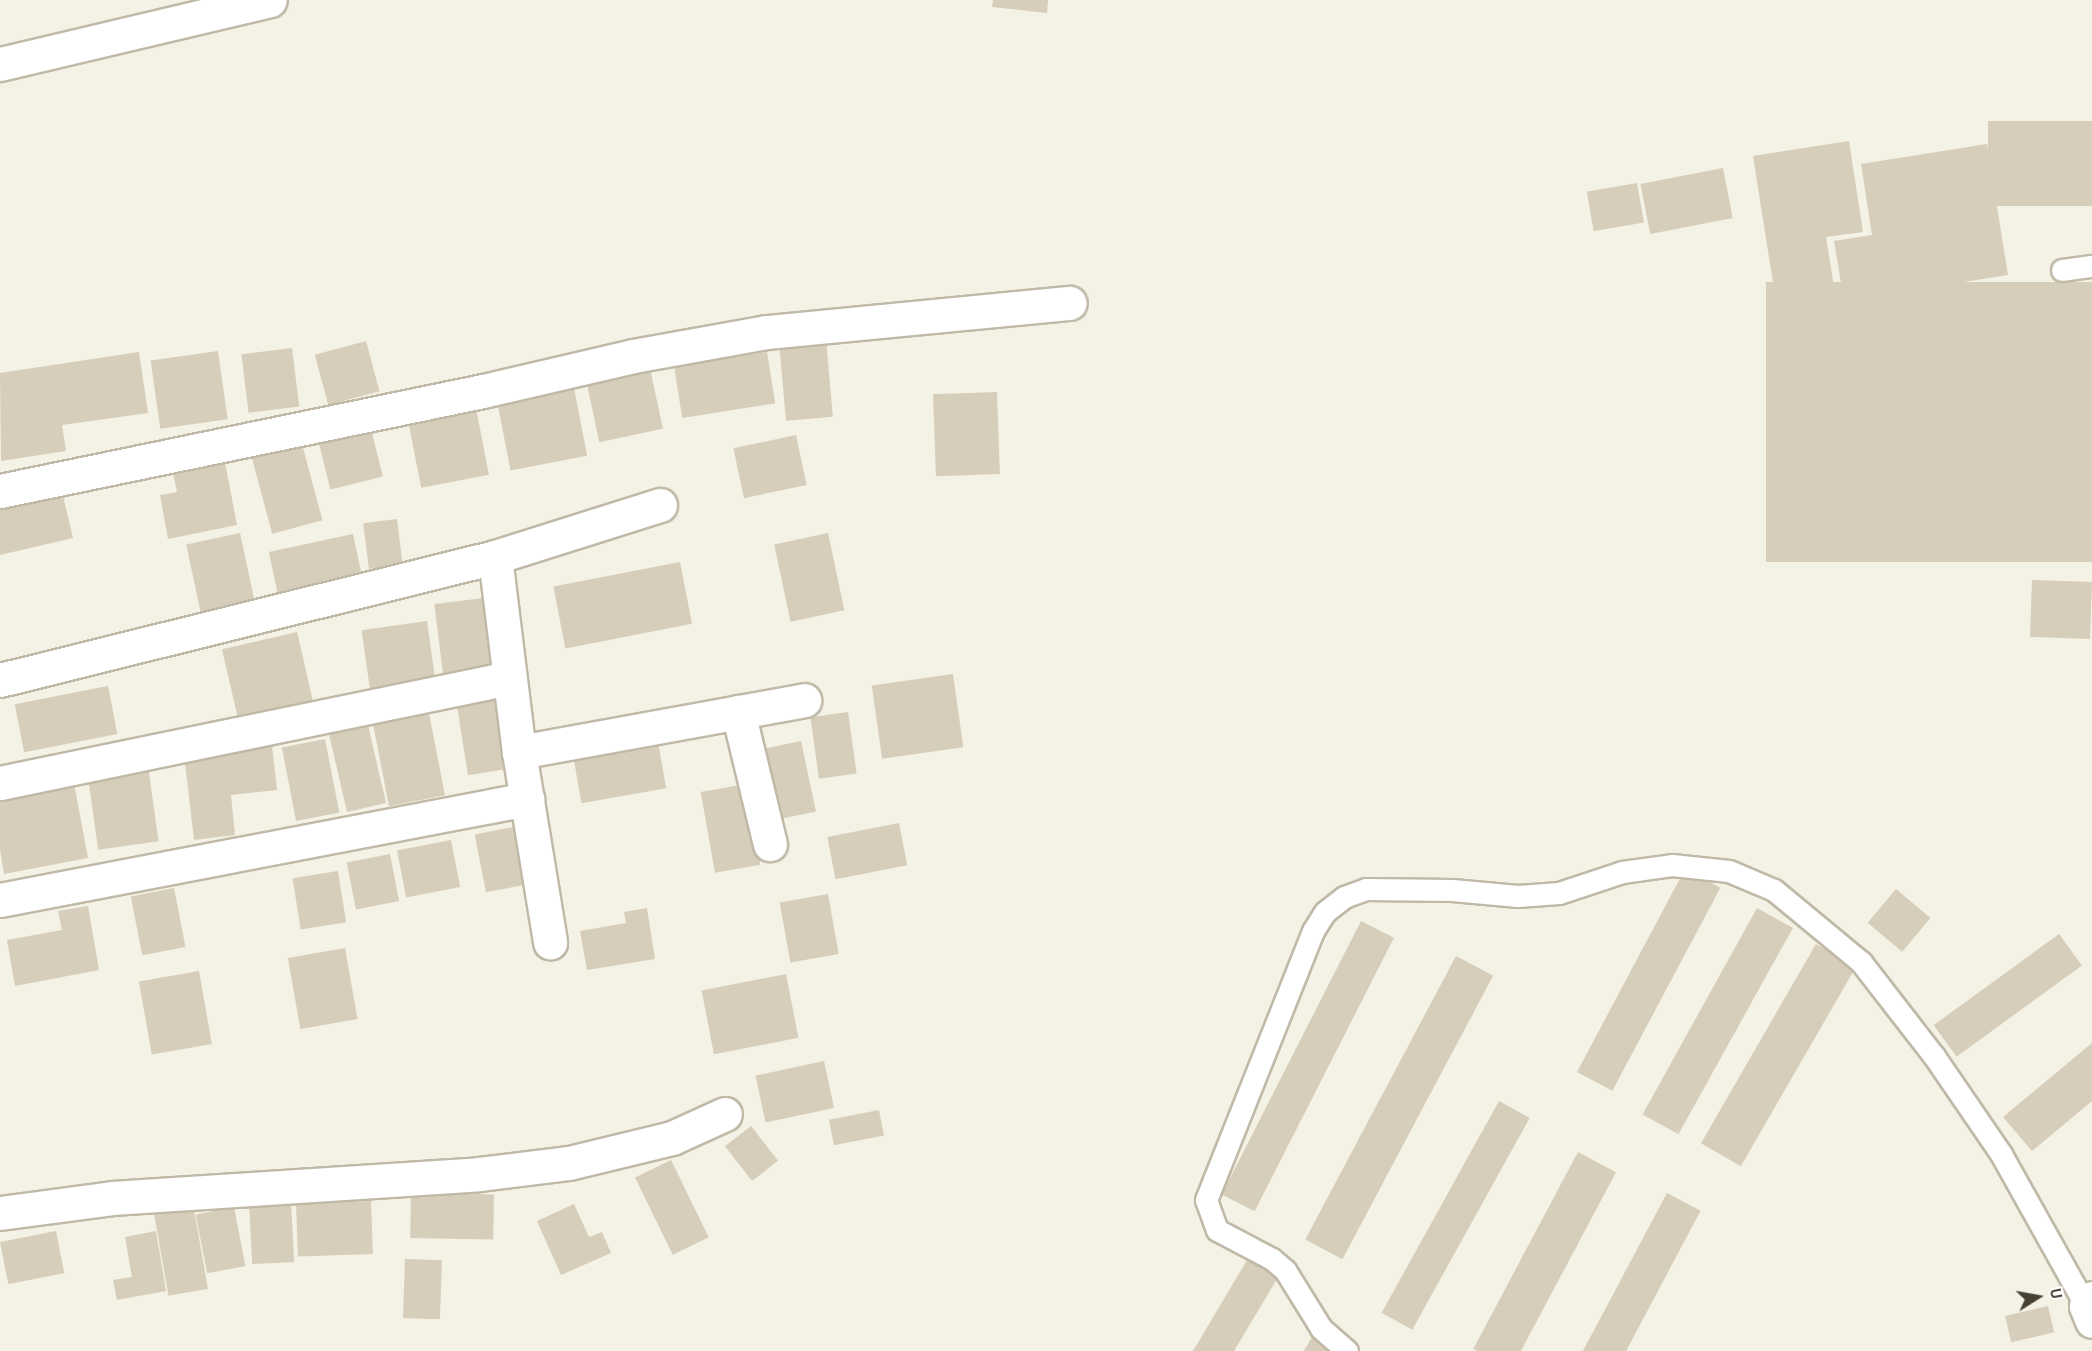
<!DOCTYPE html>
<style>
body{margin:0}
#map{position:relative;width:2092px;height:1351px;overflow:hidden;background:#f4f1e5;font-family:"Alegreya Sans",sans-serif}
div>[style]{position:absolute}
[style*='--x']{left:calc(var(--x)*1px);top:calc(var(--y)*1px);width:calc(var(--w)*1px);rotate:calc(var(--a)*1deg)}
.building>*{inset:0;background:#d6cdba;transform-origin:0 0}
.roads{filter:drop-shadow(2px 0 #c0b9a7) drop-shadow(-2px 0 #c0b9a7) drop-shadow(0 2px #c0b9a7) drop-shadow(0 -2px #c0b9a7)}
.lane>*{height:21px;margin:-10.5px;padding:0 10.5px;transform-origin:10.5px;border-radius:10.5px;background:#fff}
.street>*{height:33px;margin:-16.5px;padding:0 16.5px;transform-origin:16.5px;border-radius:16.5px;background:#fff}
span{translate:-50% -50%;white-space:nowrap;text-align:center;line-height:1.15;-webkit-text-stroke:4.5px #fff;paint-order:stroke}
.north{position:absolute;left:2008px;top:1267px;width:60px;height:60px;-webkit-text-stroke:4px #fff;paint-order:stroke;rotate:79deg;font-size:16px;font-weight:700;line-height:24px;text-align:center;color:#474134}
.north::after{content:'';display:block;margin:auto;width:21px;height:27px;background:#474134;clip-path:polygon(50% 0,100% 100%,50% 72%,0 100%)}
</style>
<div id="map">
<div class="building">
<i style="clip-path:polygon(993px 0,1048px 0,1047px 13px,992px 7px)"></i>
<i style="left:2092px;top:121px;width:85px;height:104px;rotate:90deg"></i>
<i style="clip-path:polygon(1849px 141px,1863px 232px,1826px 237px,1835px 293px,1776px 302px,1753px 156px)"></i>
<i style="clip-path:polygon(1987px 144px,2008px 275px,1844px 301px,1834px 241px,1872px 235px,1861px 164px)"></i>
<i style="left:1723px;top:168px;width:51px;height:84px;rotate:79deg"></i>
<i style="left:1637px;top:183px;width:40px;height:51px;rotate:80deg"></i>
<i style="left:2092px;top:282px;width:280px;height:326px;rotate:90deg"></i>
<i style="left:826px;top:339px;width:78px;height:47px;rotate:85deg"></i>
<i style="left:366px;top:341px;width:52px;height:53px;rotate:75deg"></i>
<i style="left:292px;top:348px;width:59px;height:51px;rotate:83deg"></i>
<i style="left:218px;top:351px;width:69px;height:68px;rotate:82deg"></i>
<i style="clip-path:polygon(139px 352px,148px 413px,62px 425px,66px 451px,1px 461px,0 373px)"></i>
<i style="left:767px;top:352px;width:52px;height:94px;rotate:81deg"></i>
<i style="left:650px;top:368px;width:62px;height:65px;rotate:78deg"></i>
<i style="left:574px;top:388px;width:69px;height:78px;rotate:79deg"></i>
<i style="left:997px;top:392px;width:82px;height:64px;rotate:88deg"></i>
<i style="left:475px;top:403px;width:73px;height:69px;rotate:79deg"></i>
<i style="left:371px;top:429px;width:49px;height:54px;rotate:76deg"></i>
<i style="left:796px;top:435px;width:51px;height:64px;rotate:78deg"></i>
<i style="left:302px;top:444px;width:79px;height:52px;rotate:75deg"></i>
<i style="clip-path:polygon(224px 457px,237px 525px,168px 539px,160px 495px,177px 492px,172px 468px)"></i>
<i style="clip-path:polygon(62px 492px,73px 538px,0 555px,0 507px)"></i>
<i style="left:397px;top:519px;width:46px;height:34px;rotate:83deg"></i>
<i style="left:240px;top:533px;width:75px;height:55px;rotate:78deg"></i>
<i style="left:828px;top:533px;width:79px;height:55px;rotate:78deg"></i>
<i style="left:353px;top:534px;width:44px;height:86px;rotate:78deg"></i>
<i style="left:680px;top:562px;width:63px;height:129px;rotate:79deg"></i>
<i style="left:2032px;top:580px;width:60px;height:57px;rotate:2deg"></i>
<i style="left:484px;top:598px;width:73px;height:50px;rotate:83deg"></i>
<i style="left:427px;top:621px;width:60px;height:66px;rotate:82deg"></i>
<i style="left:297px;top:632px;width:79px;height:77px;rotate:77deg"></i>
<i style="left:953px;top:674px;width:74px;height:82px;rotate:82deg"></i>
<i style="left:108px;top:686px;width:49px;height:95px;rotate:79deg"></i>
<i style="left:501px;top:696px;width:73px;height:45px;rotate:81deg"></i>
<i style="left:427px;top:703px;width:94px;height:57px;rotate:79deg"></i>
<i style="left:848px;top:712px;width:62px;height:38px;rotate:82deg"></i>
<i style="left:368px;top:725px;width:80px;height:40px;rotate:77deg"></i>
<i style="left:657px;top:736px;width:53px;height:86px;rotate:80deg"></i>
<i style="left:325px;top:739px;width:75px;height:44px;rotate:79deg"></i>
<i style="left:801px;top:741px;width:72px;height:39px;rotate:78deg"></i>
<i style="clip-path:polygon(272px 745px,277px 790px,231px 795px,235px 835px,194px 840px,184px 754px)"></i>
<i style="left:148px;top:766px;width:76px;height:61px;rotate:82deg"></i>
<i style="clip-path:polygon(73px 778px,88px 858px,4px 874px,0 850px,0 791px)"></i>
<i style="left:746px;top:784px;width:82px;height:46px;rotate:80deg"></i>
<i style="left:899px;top:823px;width:43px;height:73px;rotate:79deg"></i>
<i style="left:513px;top:827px;width:59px;height:39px;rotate:79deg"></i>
<i style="left:451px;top:840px;width:48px;height:55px;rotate:79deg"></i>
<i style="left:390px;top:854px;width:48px;height:44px;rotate:79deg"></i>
<i style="left:1685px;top:869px;width:40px;height:230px;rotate:28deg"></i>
<i style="left:338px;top:871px;width:52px;height:46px;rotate:81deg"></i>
<i style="left:174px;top:888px;width:60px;height:44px;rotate:79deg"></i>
<i style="left:1896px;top:889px;width:45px;height:44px;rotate:40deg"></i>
<i style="left:828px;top:894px;width:61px;height:49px;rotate:80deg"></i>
<i style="clip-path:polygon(88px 906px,99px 970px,15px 986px,7px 940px,62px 930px,58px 911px)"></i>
<i style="clip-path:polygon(647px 908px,655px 959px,587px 970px,580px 931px,626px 923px,624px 912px)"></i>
<i style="left:1757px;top:908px;width:41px;height:236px;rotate:29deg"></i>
<i style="left:1361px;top:921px;width:37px;height:307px;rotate:27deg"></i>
<i style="left:2059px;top:934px;width:39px;height:155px;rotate:54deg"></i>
<i style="left:1816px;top:944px;width:46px;height:230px;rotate:30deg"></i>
<i style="left:345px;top:948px;width:72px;height:58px;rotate:80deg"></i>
<i style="left:1456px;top:956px;width:42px;height:321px;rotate:28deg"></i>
<i style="left:199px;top:971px;width:74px;height:61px;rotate:80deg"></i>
<i style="left:786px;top:974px;width:65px;height:86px;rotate:79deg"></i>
<i style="clip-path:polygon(2092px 1043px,2092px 1101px,2032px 1151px,2003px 1117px)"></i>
<i style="left:824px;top:1061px;width:48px;height:70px;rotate:78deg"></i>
<i style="left:1499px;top:1101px;width:35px;height:242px;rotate:29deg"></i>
<i style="left:879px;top:1110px;width:26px;height:51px;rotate:79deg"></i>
<i style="left:751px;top:1126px;width:44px;height:33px;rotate:52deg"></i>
<i style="left:1578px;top:1152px;width:43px;height:223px;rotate:28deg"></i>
<i style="left:671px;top:1160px;width:86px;height:40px;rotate:64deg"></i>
<i style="left:411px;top:1193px;width:83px;height:45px;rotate:1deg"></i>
<i style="left:1667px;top:1193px;width:38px;height:179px;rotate:28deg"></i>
<i style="left:371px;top:1201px;width:53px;height:75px;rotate:88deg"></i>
<i style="left:291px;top:1202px;width:60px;height:42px;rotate:87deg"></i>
<i style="left:193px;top:1204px;width:86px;height:40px;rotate:80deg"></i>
<i style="clip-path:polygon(574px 1204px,589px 1237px,602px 1232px,611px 1253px,561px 1275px,537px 1221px)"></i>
<i style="left:234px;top:1207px;width:60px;height:39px;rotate:79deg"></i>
<i style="left:56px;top:1231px;width:43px;height:57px;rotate:79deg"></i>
<i style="clip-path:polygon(156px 1231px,166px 1291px,117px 1300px,113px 1280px,132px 1277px,125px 1237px)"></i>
<i style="clip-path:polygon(1250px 1255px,1280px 1274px,1234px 1351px,1193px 1351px)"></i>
<i style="left:405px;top:1259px;width:37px;height:59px;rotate:2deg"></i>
<i style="left:2048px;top:1306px;width:27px;height:44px;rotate:77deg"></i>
<i style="clip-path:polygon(1312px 1337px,1334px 1351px,1304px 1351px)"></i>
</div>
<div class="roads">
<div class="lane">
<i style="--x:2062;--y:270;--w:30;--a:-8"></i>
<i style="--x:1347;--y:1351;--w:35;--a:-139"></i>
<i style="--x:1321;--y:1328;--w:68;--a:-121.8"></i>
<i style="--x:1285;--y:1270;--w:17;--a:-140"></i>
<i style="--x:1272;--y:1259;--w:62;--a:-152.2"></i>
<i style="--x:1217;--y:1230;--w:32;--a:-110"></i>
<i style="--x:1206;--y:1200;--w:289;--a:-68.3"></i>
<i style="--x:1313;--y:931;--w:22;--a:-58"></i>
<i style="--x:1325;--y:912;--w:24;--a:-38"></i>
<i style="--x:1344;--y:897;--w:23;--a:-20"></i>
<i style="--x:1366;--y:889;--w:86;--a:0.7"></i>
<i style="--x:1452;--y:890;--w:66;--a:5.2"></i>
<i style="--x:1518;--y:896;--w:41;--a:-4.2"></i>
<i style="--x:1559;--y:893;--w:66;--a:-18.4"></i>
<i style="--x:1622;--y:872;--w:50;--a:-8"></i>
<i style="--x:1672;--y:865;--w:57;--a:6"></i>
<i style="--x:1729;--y:871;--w:49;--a:22.9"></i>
<i style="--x:1774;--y:890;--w:113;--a:39.6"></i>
<i style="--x:1861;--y:962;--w:119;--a:52.2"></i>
<i style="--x:1934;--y:1056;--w:119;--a:55.6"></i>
<i style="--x:2001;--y:1154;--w:174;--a:60.8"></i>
</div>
<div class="street">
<i style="--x:0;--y:64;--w:277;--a:-13.3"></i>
<i style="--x:0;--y:491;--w:493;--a:-11.7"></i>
<i style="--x:483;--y:391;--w:154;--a:-13.1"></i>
<i style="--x:633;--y:356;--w:136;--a:-10.2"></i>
<i style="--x:767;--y:332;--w:304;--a:-5.5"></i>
<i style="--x:495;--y:557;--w:196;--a:83"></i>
<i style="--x:519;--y:752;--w:193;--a:80.7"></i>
<i style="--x:0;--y:680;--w:510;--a:-13.95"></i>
<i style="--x:495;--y:557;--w:173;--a:-17.5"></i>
<i style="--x:738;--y:712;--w:136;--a:76.4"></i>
<i style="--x:519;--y:752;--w:290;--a:-10.3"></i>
<i style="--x:0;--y:783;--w:520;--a:-11.66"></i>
<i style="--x:0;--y:900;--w:537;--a:-10.85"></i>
<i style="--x:0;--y:1213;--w:113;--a:-7.6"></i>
<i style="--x:112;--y:1198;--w:368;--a:-3.7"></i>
<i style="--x:479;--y:1174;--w:91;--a:-7"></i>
<i style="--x:569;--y:1163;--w:106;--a:-13.6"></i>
<i style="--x:672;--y:1138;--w:58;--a:-24.4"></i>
<i style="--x:2092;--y:1298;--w:10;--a:127"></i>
<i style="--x:2086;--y:1306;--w:16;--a:68"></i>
</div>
</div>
<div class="north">U</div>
</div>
